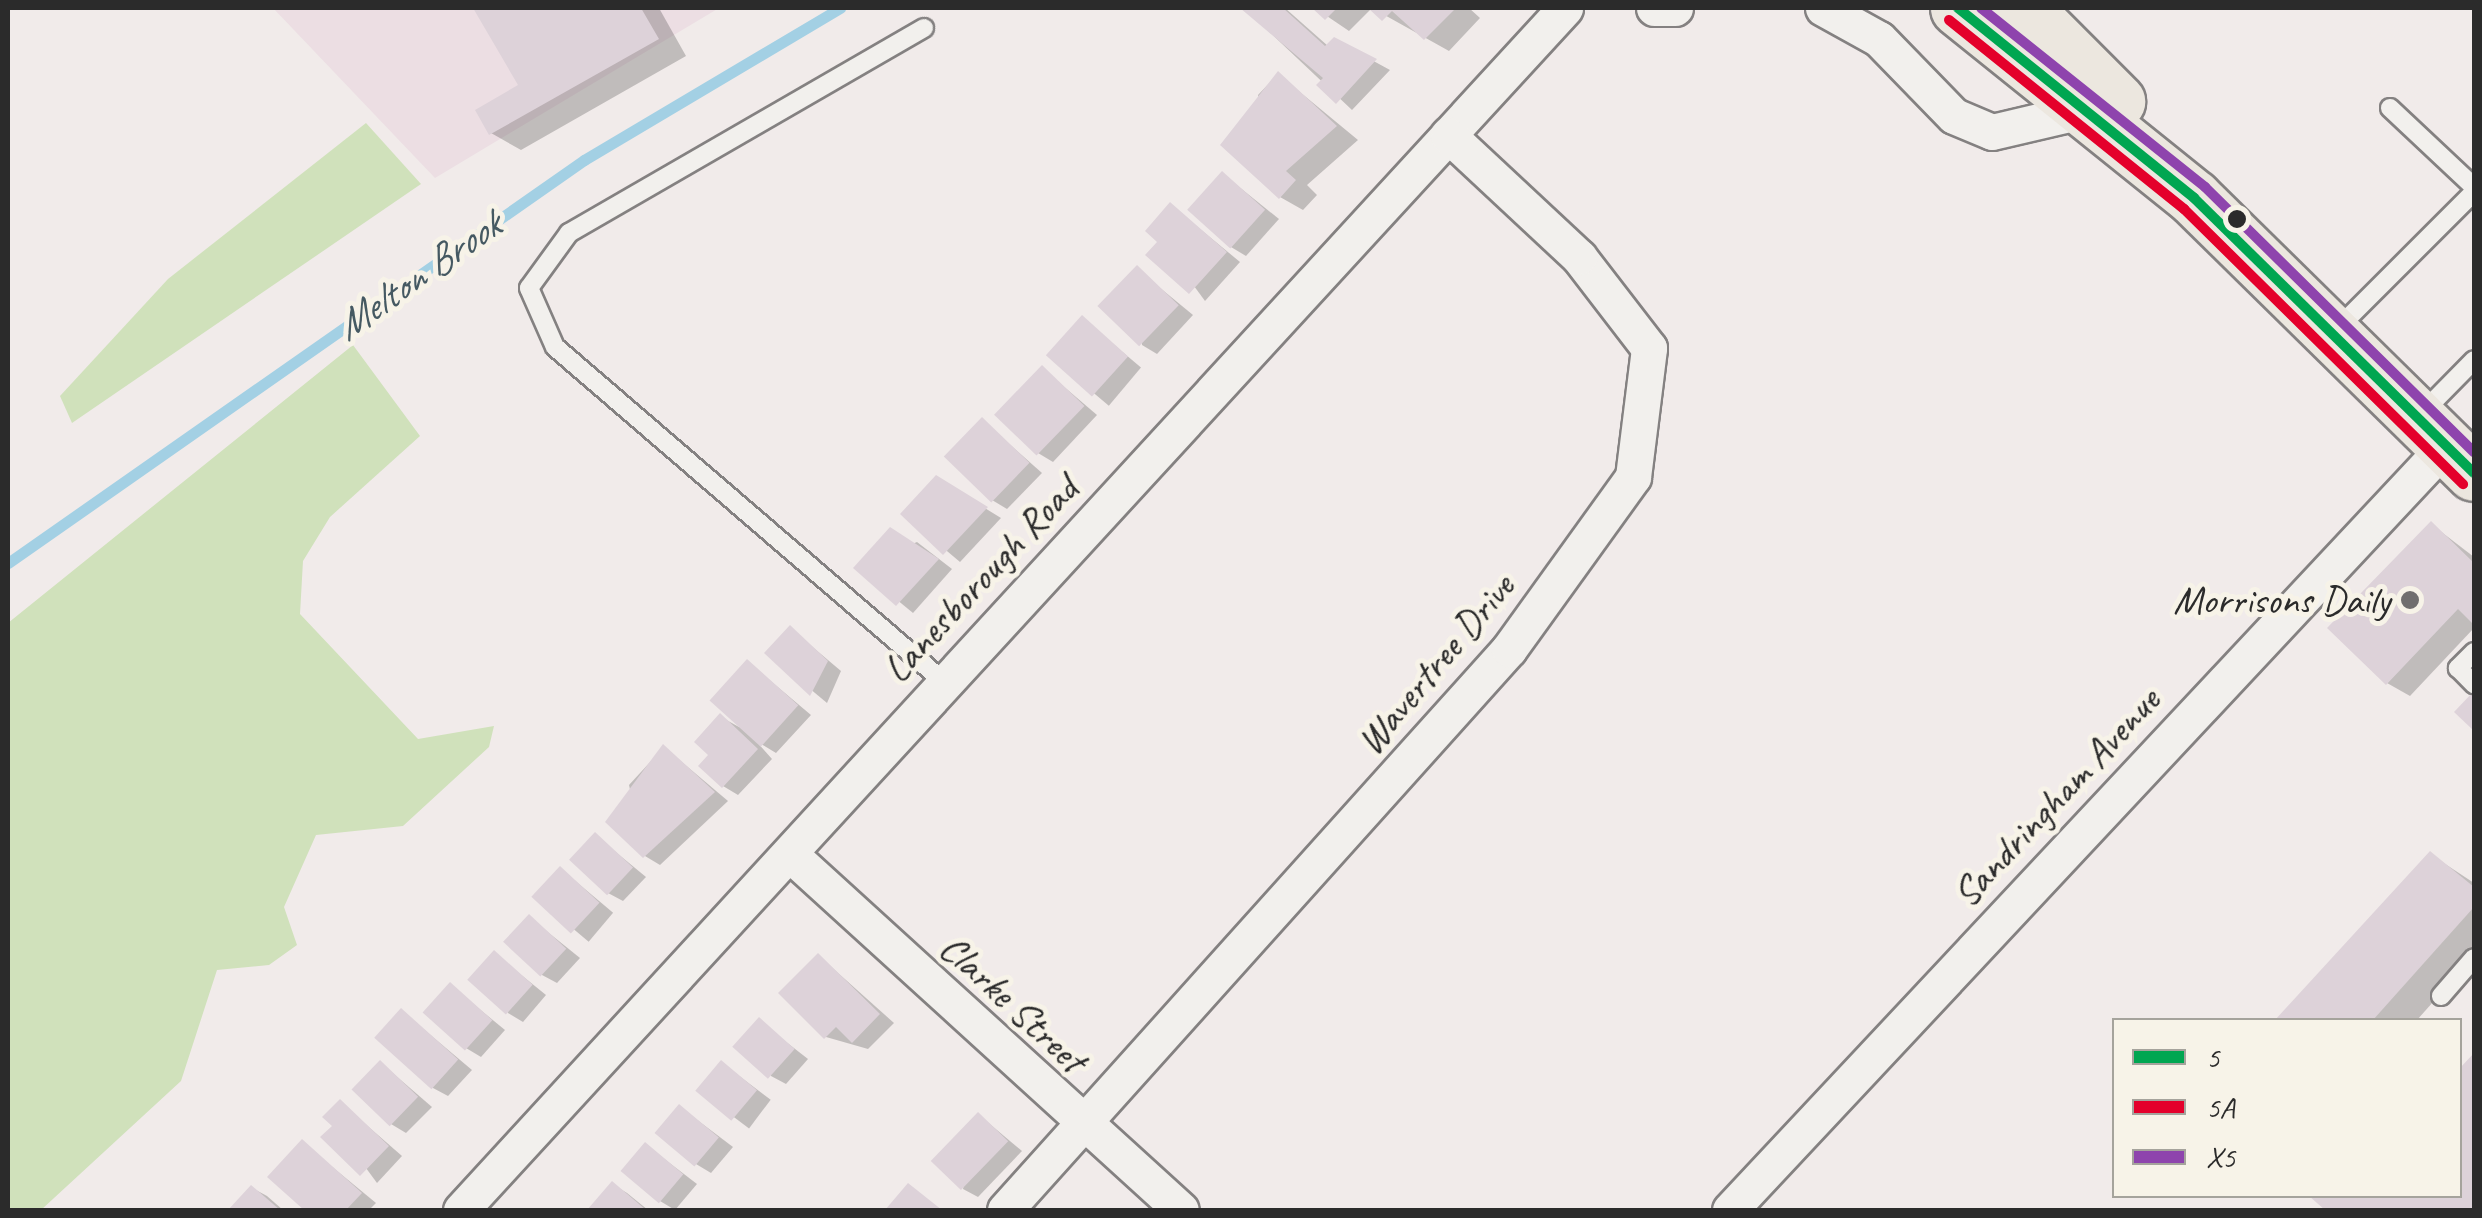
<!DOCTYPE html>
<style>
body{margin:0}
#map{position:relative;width:2482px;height:1218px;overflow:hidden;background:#f1ebea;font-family:Caveat,sans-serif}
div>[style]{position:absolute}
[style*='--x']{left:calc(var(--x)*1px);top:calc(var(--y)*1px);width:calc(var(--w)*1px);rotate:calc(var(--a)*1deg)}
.built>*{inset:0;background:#ecdee3}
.green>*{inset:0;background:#d0e1bb}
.shadow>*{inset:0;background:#0003;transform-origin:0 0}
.stream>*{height:11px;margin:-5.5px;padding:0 5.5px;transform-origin:5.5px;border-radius:5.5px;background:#a3d0e4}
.building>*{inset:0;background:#ddd2d9;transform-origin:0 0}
.roads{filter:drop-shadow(2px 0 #848181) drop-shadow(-2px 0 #848181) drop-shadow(0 2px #848181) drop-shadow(0 -2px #848181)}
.service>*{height:18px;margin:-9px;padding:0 9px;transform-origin:9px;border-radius:9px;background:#f2f0ed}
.minor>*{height:35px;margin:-17.5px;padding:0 17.5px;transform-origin:17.5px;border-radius:17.5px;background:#f2f0ed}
.primary>*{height:55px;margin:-27.5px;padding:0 27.5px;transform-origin:27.5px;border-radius:27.5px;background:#ece7df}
.bus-1>*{height:10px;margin:-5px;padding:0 5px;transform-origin:5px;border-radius:5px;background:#00a651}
.bus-2>*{height:10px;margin:-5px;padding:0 5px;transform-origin:5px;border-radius:5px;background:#e4002b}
.bus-3>*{height:10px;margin:-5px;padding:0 5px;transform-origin:5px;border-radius:5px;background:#8e44ad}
.dots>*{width:28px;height:28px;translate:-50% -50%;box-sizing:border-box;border:5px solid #f7f3e8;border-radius:50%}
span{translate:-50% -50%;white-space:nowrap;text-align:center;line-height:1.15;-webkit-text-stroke:10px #f7f3e8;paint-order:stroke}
.street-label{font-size:40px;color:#2b2b2b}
.poi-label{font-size:40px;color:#2b2b2b}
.right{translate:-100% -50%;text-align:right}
.water-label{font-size:42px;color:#455962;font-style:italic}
.frame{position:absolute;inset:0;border:10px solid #2b2b2b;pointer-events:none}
.legend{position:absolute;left:2112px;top:1018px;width:350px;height:180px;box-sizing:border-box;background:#f7f3e8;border:2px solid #a5a39c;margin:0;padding:12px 18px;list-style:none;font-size:30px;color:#2b2b2b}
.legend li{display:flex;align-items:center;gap:20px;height:50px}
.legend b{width:50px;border:2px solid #a5a39c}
</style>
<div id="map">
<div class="built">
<i style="clip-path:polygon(273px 8px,719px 8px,435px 178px)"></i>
</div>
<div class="green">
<i style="clip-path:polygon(366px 123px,421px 184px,72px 423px,60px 396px,168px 279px)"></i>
<i style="clip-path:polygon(353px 345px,420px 436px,330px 517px,303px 561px,300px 614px,418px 739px,494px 726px,489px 747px,403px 826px,316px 835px,284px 907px,297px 945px,269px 965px,217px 970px,181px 1081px,41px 1210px,8px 1210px,8px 623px)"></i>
</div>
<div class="shadow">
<i style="clip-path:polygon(476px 8px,659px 8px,686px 56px,521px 150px,491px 133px,521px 86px)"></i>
<i style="clip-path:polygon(1244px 8px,1285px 8px,1328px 46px,1335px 40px,1390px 70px,1352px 110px)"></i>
<i style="clip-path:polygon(1315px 8px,1469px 8px,1480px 18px,1449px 51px,1372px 8px,1349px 31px)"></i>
<i style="clip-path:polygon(1278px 74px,1358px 140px,1307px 185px,1317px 195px,1303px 210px,1280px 197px,1258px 95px)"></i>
<i style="clip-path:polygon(1223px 174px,1279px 219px,1246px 256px,1231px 247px)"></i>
<i style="clip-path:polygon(1171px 205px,1240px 262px,1205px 301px,1161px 241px)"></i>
<i style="clip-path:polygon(1137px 269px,1193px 315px,1157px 354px,1142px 345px)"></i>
<i style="left:1082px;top:318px;width:77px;height:50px;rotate:40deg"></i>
<i style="clip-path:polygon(1042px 368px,1097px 415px,1053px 462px,1038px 453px)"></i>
<i style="clip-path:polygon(982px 420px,1042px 473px,1007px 509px,992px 500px)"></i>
<i style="clip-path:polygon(936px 478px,1001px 518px,960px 562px,903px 514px)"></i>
<i style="clip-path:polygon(2431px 524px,2474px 557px,2474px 628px,2410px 696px,2387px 683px)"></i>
<i style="clip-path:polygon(917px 542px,952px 569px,913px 613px,857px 567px)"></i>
<i style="clip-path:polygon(790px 628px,841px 671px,827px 703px,767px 653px)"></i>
<i style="clip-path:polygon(748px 662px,811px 715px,776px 753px,756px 741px,772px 759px,738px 795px,723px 786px,712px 755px,721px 717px,739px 727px)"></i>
<i style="clip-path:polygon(664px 747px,728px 801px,660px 865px,645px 856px,629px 785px)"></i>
<i style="clip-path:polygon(595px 835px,646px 877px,623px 901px,608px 893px)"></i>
<i style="clip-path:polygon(2430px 854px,2474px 883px,2474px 956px,2417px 1020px,2279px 1020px)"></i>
<i style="left:561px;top:869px;width:68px;height:38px;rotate:40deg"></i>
<i style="clip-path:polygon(529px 917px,580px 958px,557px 983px,542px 975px)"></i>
<i style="clip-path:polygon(494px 953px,546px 995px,523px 1022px,508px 1013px)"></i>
<i style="clip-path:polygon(819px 956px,894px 1023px,868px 1049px,826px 1037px)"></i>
<i style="clip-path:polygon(450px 985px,505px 1030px,481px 1057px,466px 1048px)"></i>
<i style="clip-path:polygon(402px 1011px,472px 1070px,448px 1096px,433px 1088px)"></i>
<i style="clip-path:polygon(759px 1021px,808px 1059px,786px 1084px,771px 1076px)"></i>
<i style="clip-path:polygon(2474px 1057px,2474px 1210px,2329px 1210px,2313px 1196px,2460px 1196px,2460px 1072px)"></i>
<i style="clip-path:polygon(381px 1063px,432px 1107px,406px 1133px,391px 1124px)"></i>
<i style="left:722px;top:1063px;width:61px;height:36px;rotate:37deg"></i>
<i style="clip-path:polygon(340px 1102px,402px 1156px,377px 1183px,335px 1126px)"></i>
<i style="clip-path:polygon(680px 1107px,733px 1147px,711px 1173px,696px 1164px)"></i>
<i style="clip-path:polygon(979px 1115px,1022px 1151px,978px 1197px,963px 1189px)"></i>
<i style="clip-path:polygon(302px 1142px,376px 1203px,369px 1210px,308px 1210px,271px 1177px)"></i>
<i style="clip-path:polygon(646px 1145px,697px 1184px,675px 1210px,660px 1201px)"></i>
<i style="clip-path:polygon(612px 1184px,627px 1193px,648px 1210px,592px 1210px)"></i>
<i style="clip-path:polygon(252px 1188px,267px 1196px,283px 1210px,231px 1210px)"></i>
</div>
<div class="stream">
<i style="--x:8;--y:563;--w:703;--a:-34.98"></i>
<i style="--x:584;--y:160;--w:298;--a:-30.7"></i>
</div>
<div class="building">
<i style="clip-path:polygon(473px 8px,641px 8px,659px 39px,489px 135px,475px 110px,518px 85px)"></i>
<i style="clip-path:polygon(1240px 8px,1283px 8px,1325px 46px,1334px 37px,1377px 59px,1336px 104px,1316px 85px,1323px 78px)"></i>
<i style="clip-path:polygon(1312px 8px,1337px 8px,1325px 20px)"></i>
<i style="clip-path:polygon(1368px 8px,1456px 8px,1424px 40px,1392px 11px,1382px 21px)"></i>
<i style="clip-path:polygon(1278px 71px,1337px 126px,1286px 171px,1296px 180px,1279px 199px,1220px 145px)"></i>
<i style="left:1222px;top:171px;width:58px;height:52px;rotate:42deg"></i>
<i style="clip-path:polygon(1170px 202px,1227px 252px,1189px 294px,1145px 255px,1157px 242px,1145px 231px)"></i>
<i style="left:1137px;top:265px;width:58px;height:57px;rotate:44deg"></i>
<i style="left:1082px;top:315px;width:62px;height:54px;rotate:42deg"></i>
<i style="left:1042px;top:365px;width:59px;height:69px;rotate:44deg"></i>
<i style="left:982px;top:417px;width:66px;height:55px;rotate:44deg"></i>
<i style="clip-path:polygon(936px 475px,988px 507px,943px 555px,900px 514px)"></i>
<i style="clip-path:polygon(2431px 521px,2474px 563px,2474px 625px,2458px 609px,2386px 685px,2327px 628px)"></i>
<i style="clip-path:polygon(890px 527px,939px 559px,896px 606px,853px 568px)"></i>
<i style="clip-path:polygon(790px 625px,828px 661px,810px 696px,764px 653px)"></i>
<i style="left:747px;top:659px;width:69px;height:56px;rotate:42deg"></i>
<i style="clip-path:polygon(2474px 691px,2474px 731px,2454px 712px)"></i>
<i style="clip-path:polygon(720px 713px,758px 749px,722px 788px,698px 766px,708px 755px,694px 742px)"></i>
<i style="clip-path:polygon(663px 744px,715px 792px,643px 858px,605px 822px)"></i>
<i style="left:595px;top:832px;width:52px;height:38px;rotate:43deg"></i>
<i style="clip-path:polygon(2430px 851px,2474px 887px,2474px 907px,2373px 1020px,2275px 1020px)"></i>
<i style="left:560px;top:866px;width:54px;height:42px;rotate:43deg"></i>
<i style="left:529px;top:914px;width:51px;height:38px;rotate:43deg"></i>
<i style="left:494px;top:950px;width:52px;height:40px;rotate:42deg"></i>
<i style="clip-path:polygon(818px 953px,880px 1014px,852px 1043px,836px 1027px,824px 1039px,778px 993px)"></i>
<i style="left:450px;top:982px;width:57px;height:41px;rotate:42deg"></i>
<i style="left:401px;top:1008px;width:77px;height:40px;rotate:42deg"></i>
<i style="left:759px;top:1017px;width:48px;height:40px;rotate:42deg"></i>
<i style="clip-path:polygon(2474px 1053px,2474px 1210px,2325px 1210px,2309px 1196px,2460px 1196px,2460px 1068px)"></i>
<i style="left:380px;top:1060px;width:53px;height:41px;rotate:44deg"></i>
<i style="left:721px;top:1060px;width:47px;height:40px;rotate:40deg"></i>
<i style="clip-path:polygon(340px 1099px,389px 1146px,360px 1176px,320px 1137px,332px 1126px,322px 1117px)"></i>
<i style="left:679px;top:1104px;width:52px;height:38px;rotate:40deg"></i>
<i style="left:978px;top:1112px;width:42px;height:68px;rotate:44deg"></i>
<i style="clip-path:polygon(302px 1139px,362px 1193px,346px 1210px,304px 1210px,267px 1177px)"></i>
<i style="left:645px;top:1142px;width:50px;height:38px;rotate:40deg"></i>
<i style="clip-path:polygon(612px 1181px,646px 1210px,587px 1210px)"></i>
<i style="clip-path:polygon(908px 1183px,942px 1210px,885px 1210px)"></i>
<i style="clip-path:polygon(251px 1185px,280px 1210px,228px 1210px)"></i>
</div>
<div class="roads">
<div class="service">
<i style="--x:924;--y:28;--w:410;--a:150"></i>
<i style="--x:569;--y:233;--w:68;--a:126"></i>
<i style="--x:529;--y:288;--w:64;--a:66.2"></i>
<i style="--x:555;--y:347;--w:512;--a:40.72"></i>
<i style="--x:2390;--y:108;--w:115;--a:43.2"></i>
<i style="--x:2337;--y:329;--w:194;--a:-45"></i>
<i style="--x:2422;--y:413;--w:74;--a:-45.5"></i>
<i style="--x:2474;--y:652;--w:23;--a:135"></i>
<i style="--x:2458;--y:668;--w:23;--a:45"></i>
<i style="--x:2441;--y:996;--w:50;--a:-49"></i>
</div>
<div class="minor">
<i style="--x:1654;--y:8;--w:21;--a:0"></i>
<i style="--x:1823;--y:8;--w:64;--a:29"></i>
<i style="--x:1879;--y:39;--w:107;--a:45.8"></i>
<i style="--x:1954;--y:116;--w:41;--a:22.8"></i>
<i style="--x:1992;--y:132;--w:87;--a:-13.2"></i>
<i style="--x:791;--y:855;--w:527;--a:42.31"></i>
<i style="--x:461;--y:1210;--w:1632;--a:-47.43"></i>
<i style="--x:1005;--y:1210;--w:754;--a:-48.06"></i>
<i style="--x:1509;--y:649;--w:212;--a:-54.2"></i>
<i style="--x:1633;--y:477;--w:130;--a:-82.9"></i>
<i style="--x:1649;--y:348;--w:115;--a:-127.6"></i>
<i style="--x:1579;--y:257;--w:179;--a:-137"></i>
<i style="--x:1730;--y:1210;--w:1048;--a:-46.89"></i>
</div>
<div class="primary">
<i style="--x:1958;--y:8;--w:303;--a:38.8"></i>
<i style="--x:2194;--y:198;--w:392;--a:44.5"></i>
<i style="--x:2024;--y:8;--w:132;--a:45"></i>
</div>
</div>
<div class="bus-1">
<i style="--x:1958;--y:8;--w:303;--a:38.8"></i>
<i style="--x:2194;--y:198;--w:392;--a:44.5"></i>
</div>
<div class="bus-2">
<i style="--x:1949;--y:20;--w:302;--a:38.8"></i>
<i style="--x:2184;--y:209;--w:392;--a:44.6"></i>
</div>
<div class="bus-3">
<i style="--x:1981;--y:8;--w:287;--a:38.6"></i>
<i style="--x:2205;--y:187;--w:378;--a:44.6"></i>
</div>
<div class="dots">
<i style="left:2237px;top:219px;background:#2b2b2b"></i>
<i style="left:2410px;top:600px;background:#706e6e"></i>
</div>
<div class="street-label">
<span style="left:980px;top:579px;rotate:-47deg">Lanesborough Road</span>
<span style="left:1435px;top:664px;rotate:-50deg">Wavertree Drive</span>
<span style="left:2056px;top:797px;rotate:-47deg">Sandringham Avenue</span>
<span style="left:1013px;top:1003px;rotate:43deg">Clarke Street</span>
</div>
<div class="poi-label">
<span class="right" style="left:2390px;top:600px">Morrisons Daily</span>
</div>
<div class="water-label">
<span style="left:418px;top:276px;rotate:-35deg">Melton Brook</span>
</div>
<div class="frame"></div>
<ul class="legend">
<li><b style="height:12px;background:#00a651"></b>5</li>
<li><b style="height:12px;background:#e4002b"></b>5A</li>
<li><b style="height:12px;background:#8e44ad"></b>X5</li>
</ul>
</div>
